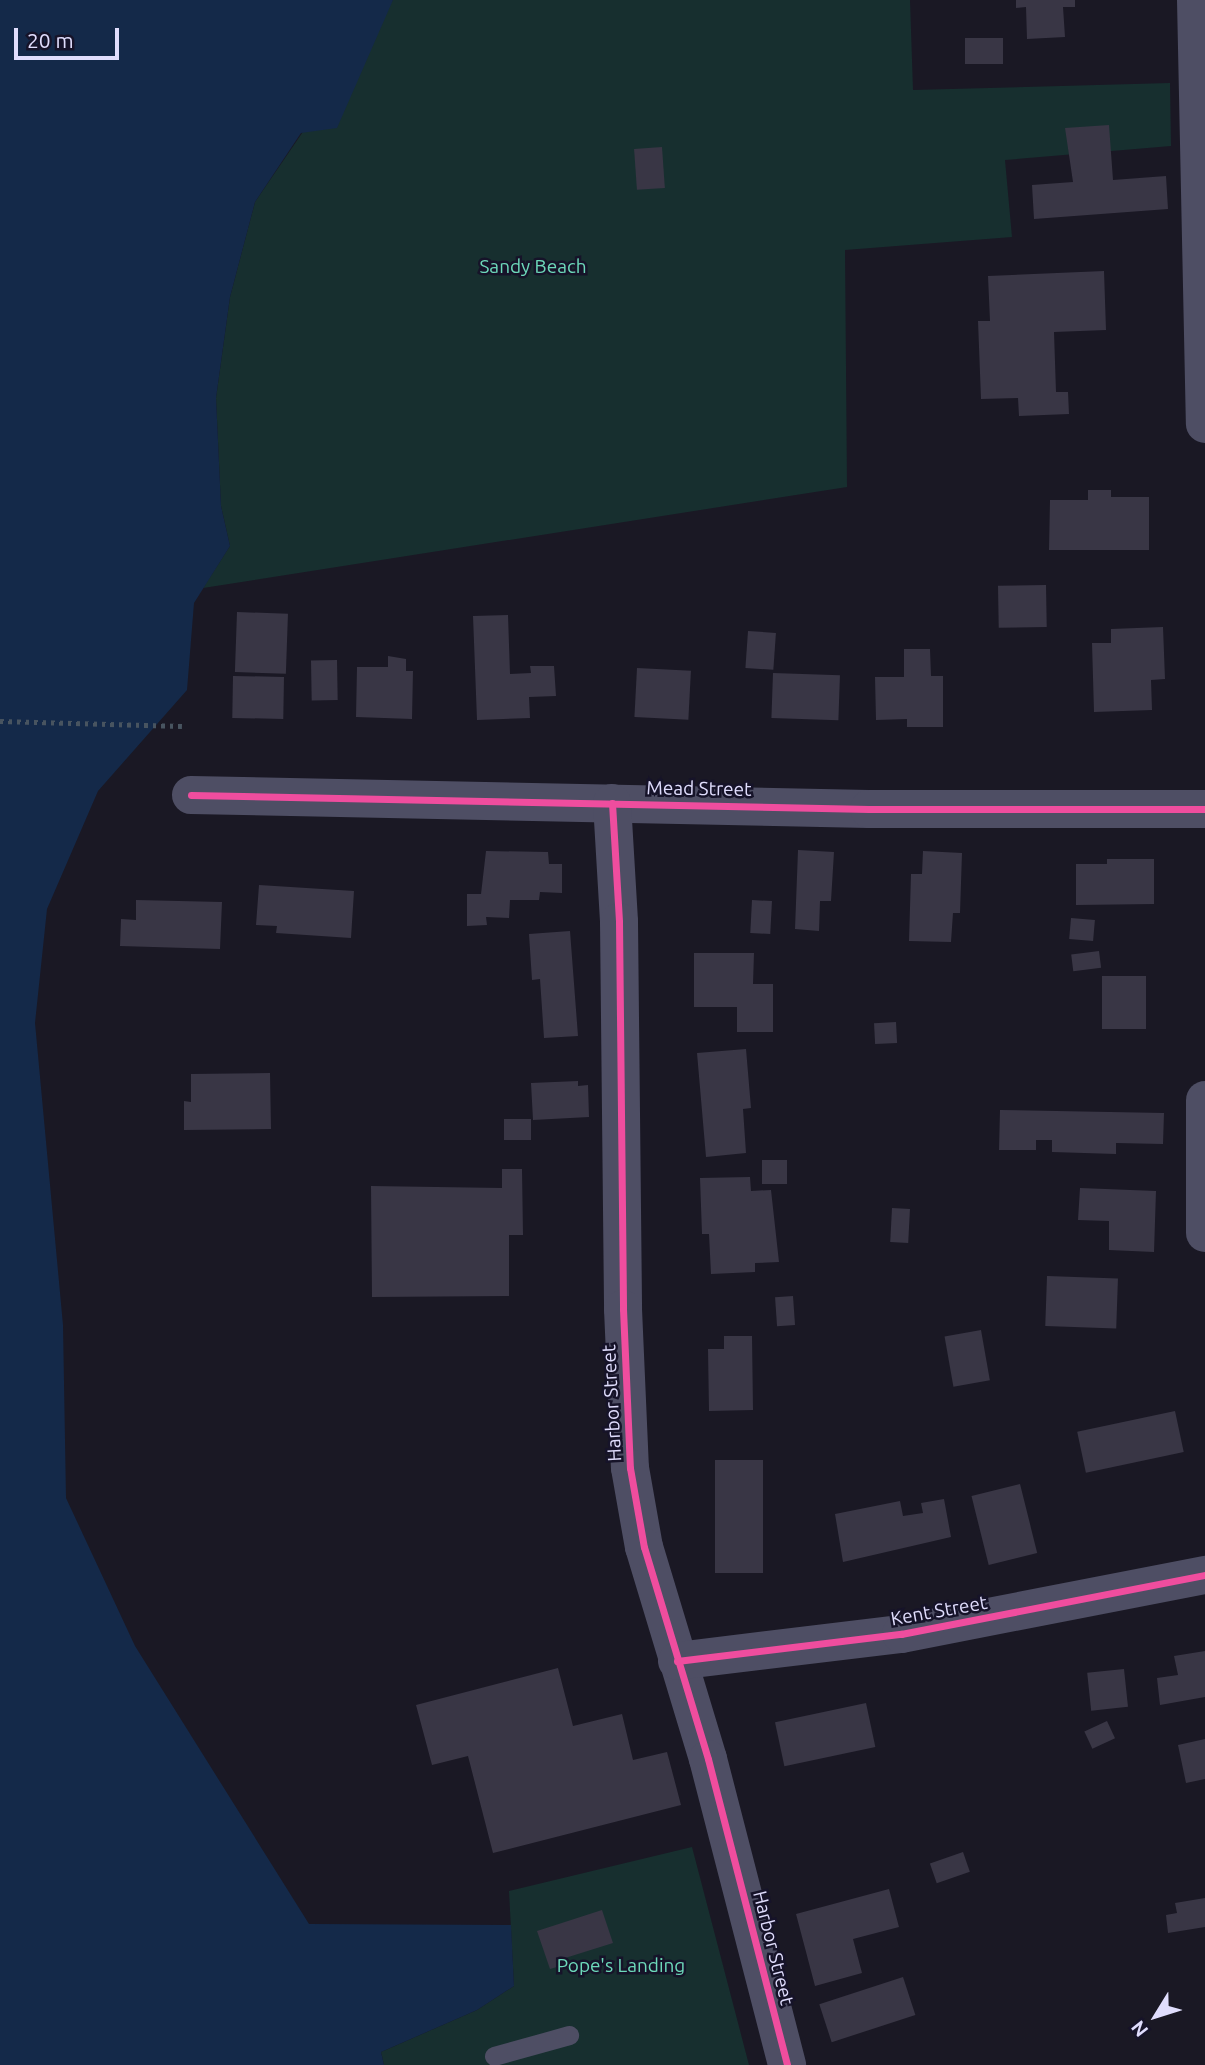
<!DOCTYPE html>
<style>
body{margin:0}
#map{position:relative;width:1205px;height:2065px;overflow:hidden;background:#1a1824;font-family:Ubuntu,sans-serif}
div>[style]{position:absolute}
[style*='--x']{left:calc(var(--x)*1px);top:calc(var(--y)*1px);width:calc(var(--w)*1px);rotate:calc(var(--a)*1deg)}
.green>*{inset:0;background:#172f2f}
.water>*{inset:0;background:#142949}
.building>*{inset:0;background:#393645;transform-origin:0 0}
.path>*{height:4.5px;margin-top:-2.25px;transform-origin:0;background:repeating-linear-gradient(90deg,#485460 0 3.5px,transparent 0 8.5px)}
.service>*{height:19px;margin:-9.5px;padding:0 9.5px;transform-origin:9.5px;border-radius:9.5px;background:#4e4e64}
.minor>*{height:38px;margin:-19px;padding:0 19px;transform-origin:19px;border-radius:19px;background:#4e4e64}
.cycleway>*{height:7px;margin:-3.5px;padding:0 3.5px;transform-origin:3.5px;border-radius:3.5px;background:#ef4d9e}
span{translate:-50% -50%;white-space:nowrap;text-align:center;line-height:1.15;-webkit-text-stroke:5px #161329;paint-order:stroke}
.park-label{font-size:19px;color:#6dd9ba}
.street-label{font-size:19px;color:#e0ddfd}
.north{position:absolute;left:1121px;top:1981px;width:70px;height:70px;-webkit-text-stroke:5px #161329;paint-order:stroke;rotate:232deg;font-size:19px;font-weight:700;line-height:28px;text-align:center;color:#e0ddfd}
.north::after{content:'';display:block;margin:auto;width:24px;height:32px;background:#e0ddfd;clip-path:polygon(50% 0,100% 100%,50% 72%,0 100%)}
.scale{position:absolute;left:14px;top:28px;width:105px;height:32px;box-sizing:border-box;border:4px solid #e0ddfd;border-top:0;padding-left:9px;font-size:21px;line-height:24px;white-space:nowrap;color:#e0ddfd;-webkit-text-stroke:5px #161329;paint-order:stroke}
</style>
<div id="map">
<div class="green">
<i style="clip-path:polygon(393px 0,910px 0,913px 90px,1170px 83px,1171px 146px,1005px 160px,1012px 237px,845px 250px,847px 487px,203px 588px,230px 546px,221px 506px,216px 398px,230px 297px,255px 202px)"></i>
<i style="clip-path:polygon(692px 1847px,749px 2065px,384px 2065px,381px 2052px,477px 2010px,514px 1986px,509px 1891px)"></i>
</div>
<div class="water">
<i style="clip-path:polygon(0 0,393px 0,337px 128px,301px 133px,255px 202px,230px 297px,216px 398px,221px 506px,230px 546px,194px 603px,187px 690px,98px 791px,47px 909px,35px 1023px,63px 1325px,66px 1498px,135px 1646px,309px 1924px,511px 1925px,514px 1986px,477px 2010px,381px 2052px,384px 2065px,0 2065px)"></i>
</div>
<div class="building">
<i style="clip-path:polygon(1016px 0,1075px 0,1075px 7px,1063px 7px,1065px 37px,1027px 39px,1026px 7px,1016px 8px)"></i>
<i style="left:1003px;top:38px;width:26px;height:38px;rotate:90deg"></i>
<i style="clip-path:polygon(1109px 125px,1113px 180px,1166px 176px,1168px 209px,1034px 219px,1032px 185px,1073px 182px,1065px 128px)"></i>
<i style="left:662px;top:147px;width:41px;height:28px;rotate:86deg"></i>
<i style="clip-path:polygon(1104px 271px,1106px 330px,1054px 332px,1056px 392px,1068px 392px,1069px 414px,1019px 416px,1018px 398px,981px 399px,978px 321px,990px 321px,988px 276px)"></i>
<i style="clip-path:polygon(1088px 490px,1111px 490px,1111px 497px,1149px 497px,1149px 550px,1049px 550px,1050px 500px,1088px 500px)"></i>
<i style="left:1046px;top:585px;width:42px;height:48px;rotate:89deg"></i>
<i style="left:237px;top:612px;width:51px;height:60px;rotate:2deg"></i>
<i style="clip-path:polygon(508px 615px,510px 674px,531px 673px,530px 666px,554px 666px,556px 696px,529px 697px,530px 718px,477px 720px,473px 616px)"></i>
<i style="clip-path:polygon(1163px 627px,1165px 679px,1151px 680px,1152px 710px,1094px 712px,1092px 643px,1111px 643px,1111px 629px)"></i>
<i style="left:748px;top:631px;width:28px;height:37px;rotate:4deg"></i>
<i style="clip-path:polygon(904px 649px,930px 649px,931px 676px,943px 676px,943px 727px,907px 727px,907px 719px,876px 720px,875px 677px,904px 677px)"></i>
<i style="clip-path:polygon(388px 656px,406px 659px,406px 671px,413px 671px,412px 719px,356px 717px,357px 667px,388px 667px)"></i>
<i style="left:337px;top:660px;width:40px;height:26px;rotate:89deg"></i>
<i style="left:637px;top:668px;width:54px;height:49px;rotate:3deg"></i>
<i style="left:773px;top:673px;width:67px;height:45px;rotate:2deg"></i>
<i style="left:233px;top:676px;width:51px;height:42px;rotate:1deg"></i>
<i style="clip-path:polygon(798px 850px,834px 852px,831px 901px,820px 901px,819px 931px,795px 929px)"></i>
<i style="clip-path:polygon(486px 851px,548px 852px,549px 864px,562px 864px,562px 893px,540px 892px,539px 900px,510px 900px,509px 918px,486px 917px,487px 925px,467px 926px,467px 894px,481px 894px)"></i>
<i style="clip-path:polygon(923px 851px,962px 853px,960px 913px,953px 913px,951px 942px,909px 941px,911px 874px,922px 874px)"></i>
<i style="clip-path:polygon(1107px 859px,1154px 859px,1154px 904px,1076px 905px,1076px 864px,1107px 864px)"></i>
<i style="clip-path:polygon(259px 885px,354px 891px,351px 938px,276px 933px,277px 926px,256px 925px)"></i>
<i style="clip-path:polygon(136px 900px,222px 902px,220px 949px,120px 946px,121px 919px,136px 920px)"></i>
<i style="left:752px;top:900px;width:20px;height:33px;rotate:3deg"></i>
<i style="left:1071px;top:918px;width:24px;height:21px;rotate:5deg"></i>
<i style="clip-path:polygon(570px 931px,578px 1036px,544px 1038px,540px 979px,532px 980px,529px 934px)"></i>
<i style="left:1099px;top:951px;width:17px;height:28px;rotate:83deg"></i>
<i style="clip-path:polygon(694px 953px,754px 953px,753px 984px,773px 984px,773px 1032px,737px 1032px,737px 1007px,694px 1007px)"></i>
<i style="left:1146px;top:976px;width:53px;height:44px;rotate:90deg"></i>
<i style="left:896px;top:1022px;width:21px;height:22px;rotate:87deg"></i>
<i style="clip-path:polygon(746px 1049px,751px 1108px,743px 1109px,746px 1153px,706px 1157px,697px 1053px)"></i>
<i style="clip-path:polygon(270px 1073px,271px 1129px,184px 1130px,184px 1101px,191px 1102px,191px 1074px)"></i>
<i style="clip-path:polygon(578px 1081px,578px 1086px,588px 1085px,589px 1117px,533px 1120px,531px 1083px)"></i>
<i style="clip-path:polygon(1000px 1110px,1164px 1113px,1163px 1144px,1116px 1143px,1116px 1154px,1052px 1152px,1052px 1140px,1036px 1140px,1036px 1150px,999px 1150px)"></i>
<i style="left:504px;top:1119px;width:27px;height:21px"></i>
<i style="left:762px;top:1160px;width:25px;height:24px"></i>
<i style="clip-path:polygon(502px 1169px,522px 1169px,523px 1235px,509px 1235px,509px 1296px,372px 1297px,371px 1186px,502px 1188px)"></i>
<i style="clip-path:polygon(750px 1177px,751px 1191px,771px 1190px,779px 1262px,755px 1263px,755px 1272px,711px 1274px,709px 1234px,702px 1234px,700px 1178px)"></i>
<i style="clip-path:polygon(1080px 1188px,1156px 1191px,1154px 1252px,1109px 1250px,1109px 1221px,1078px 1220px)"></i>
<i style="left:892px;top:1208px;width:18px;height:34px;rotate:3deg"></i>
<i style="left:1047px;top:1276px;width:71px;height:50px;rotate:2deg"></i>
<i style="left:793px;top:1296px;width:29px;height:18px;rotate:86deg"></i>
<i style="left:981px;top:1330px;width:51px;height:37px;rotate:80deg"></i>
<i style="clip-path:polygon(724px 1336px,752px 1336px,753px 1410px,709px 1411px,708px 1349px,724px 1349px)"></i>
<i style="left:1175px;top:1411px;width:42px;height:100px;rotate:78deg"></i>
<i style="left:715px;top:1460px;width:48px;height:113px"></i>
<i style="left:1020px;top:1484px;width:71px;height:50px;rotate:76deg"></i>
<i style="clip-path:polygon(944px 1499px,951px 1537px,843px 1562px,835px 1514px,900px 1501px,903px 1516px,923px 1513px,921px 1503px)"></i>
<i style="clip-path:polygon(1205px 1651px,1205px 1697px,1160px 1705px,1157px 1678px,1178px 1675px,1174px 1656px)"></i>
<i style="clip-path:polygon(558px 1668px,573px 1726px,622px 1714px,633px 1760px,667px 1752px,681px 1805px,493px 1853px,468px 1756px,432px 1765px,416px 1705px)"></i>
<i style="left:1124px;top:1669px;width:38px;height:37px;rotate:84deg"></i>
<i style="left:866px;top:1703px;width:45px;height:93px;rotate:78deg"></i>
<i style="left:1107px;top:1721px;width:19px;height:25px;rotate:65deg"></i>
<i style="clip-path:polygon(1205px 1739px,1205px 1779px,1186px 1783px,1178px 1745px)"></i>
<i style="left:963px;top:1852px;width:21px;height:35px;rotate:71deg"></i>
<i style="clip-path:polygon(889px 1889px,899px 1927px,853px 1939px,862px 1973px,815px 1986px,796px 1914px)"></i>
<i style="clip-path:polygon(1205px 1898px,1205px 1927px,1168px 1933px,1166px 1915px,1177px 1913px,1175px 1903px)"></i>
<i style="clip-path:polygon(602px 1910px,613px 1943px,562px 1959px,564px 1965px,550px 1969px,537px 1931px)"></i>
<i style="left:903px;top:1977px;width:40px;height:88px;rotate:72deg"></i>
</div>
<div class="path">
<i style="--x:0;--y:721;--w:182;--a:1.6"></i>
</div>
<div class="service">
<i style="--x:494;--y:2056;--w:78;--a:-15.6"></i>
</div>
<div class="minor">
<i style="--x:1196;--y:0;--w:424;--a:88.8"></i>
<i style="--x:191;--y:795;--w:678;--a:1.18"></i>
<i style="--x:869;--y:809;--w:336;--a:0"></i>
<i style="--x:612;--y:803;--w:119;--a:86.6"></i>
<i style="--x:619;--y:922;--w:387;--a:89.4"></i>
<i style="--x:623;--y:1309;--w:159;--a:87.5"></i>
<i style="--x:630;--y:1468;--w:80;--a:80"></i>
<i style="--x:644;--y:1547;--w:221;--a:73.2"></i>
<i style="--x:708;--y:1759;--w:316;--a:75.5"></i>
<i style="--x:1205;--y:1100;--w:133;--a:90"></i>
<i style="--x:677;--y:1661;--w:226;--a:-6.9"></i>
<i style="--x:901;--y:1634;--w:310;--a:-11"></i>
</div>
<div class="cycleway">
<i style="--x:191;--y:795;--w:678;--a:1.18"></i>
<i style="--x:869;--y:809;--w:336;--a:0"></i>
<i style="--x:612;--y:803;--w:119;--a:86.6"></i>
<i style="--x:619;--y:922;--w:387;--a:89.4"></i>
<i style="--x:623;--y:1309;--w:159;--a:87.5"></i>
<i style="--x:630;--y:1468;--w:80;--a:80"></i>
<i style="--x:644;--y:1547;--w:221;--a:73.2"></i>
<i style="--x:708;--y:1759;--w:316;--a:75.5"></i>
<i style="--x:677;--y:1661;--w:226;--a:-6.9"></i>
<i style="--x:901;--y:1634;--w:310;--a:-11"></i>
</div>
<div class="park-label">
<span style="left:533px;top:267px">Sandy Beach</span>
<span style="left:621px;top:1966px">Pope's Landing</span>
</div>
<div class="street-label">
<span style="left:699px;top:789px;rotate:1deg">Mead Street</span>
<span style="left:612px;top:1403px;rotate:-93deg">Harbor Street</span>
<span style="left:939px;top:1611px;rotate:-10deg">Kent Street</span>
<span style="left:773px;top:1948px;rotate:76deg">Harbor Street</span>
</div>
<div class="north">N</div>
<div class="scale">20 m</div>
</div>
